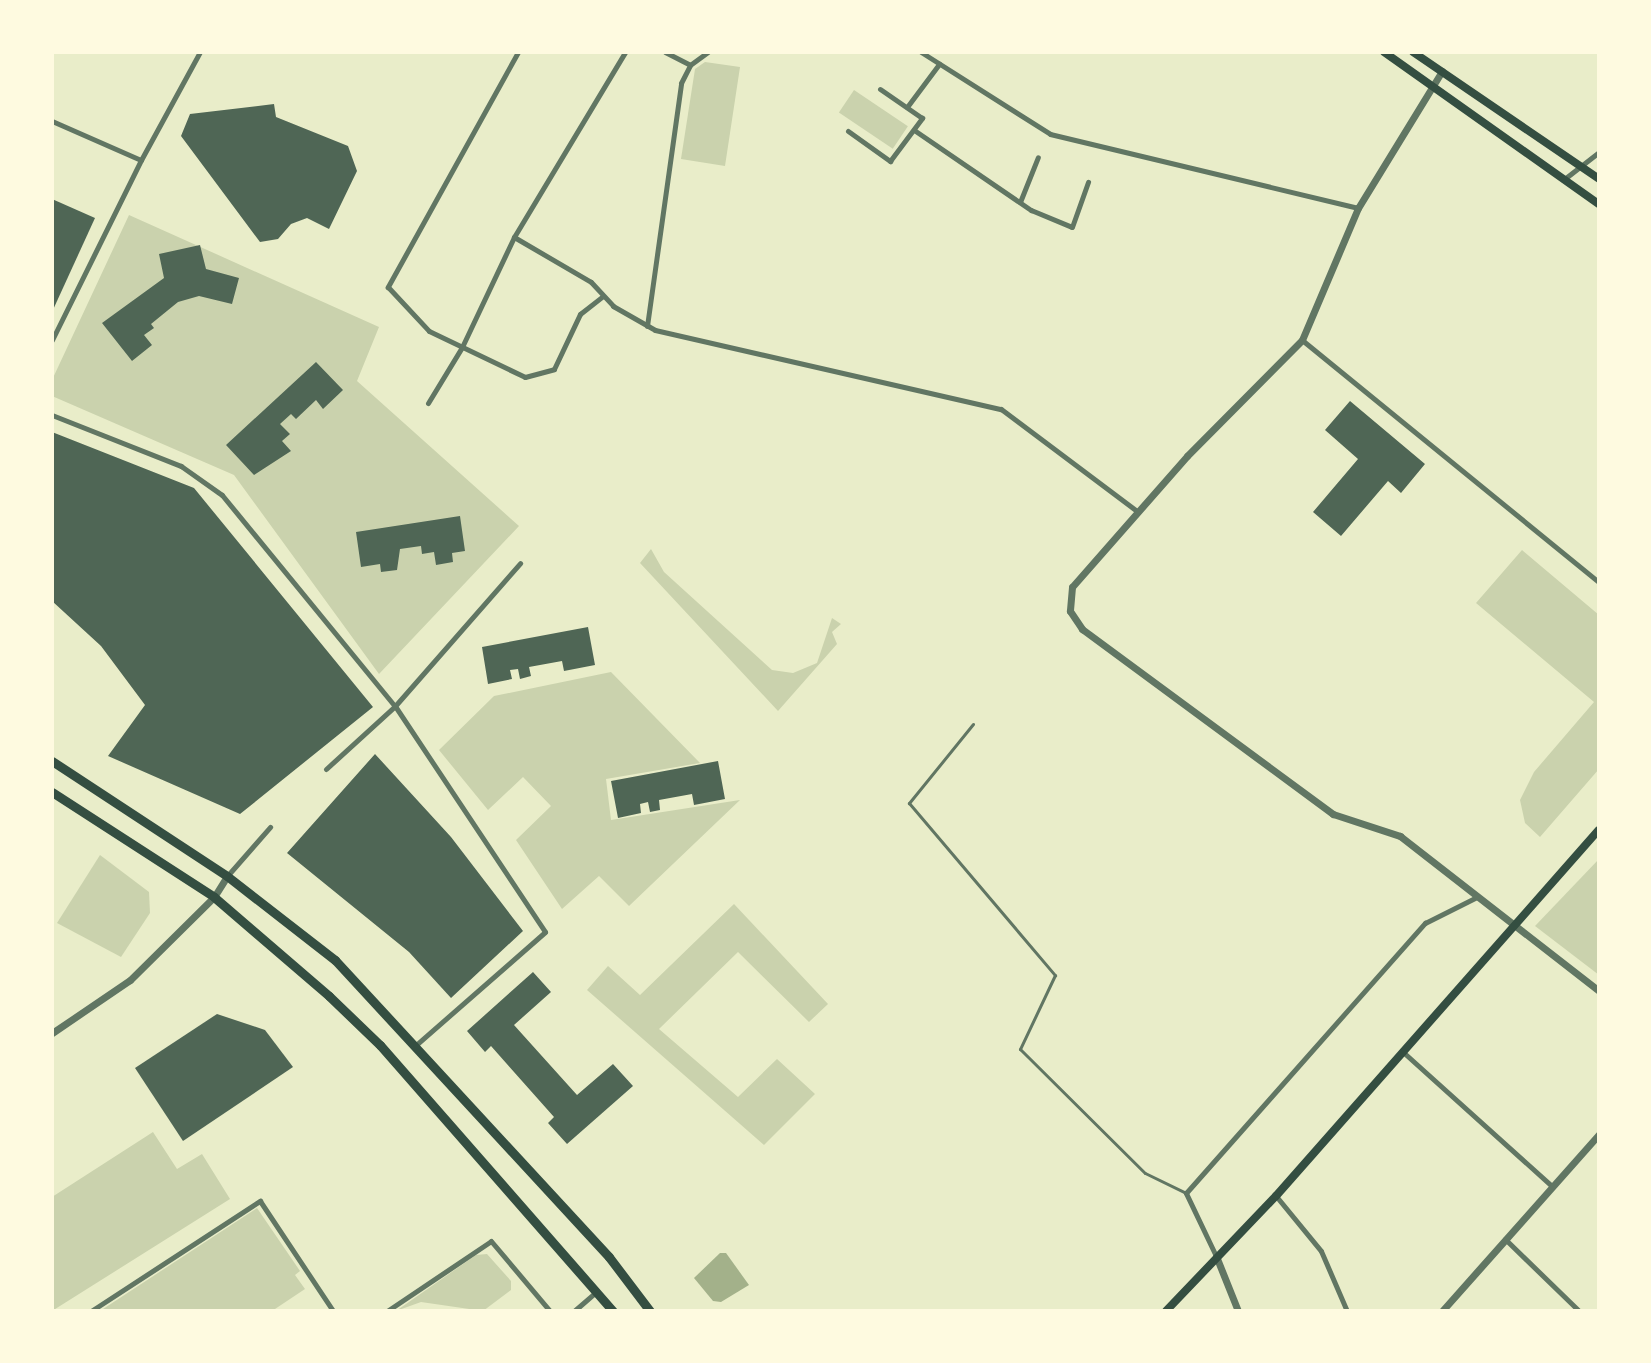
<!DOCTYPE html>
<style>
body{margin:0}
#map{position:relative;width:1651px;height:1363px;overflow:hidden;background:#e9edc9;font-family:"Sofia Sans Condensed",sans-serif}
div>[style]{position:absolute}
[style*='--x']{left:calc(var(--x)*1px);top:calc(var(--y)*1px);width:calc(var(--w)*1px);rotate:calc(var(--a)*1deg)}
.green>*{inset:0;background:#cad2ad;transform-origin:0 0}
.water>*{inset:0;background:#a3b18a}
.building>*{inset:0;background:#4f6655}
.service>*{height:3px;margin:-1.5px;padding:0 1.5px;transform-origin:1.5px;border-radius:1.5px;background:#617663}
.minor>*{height:5px;margin:-2.5px;padding:0 2.5px;transform-origin:2.5px;border-radius:2.5px;background:#617663}
.tertiary>*{height:7px;margin:-3.5px;padding:0 3.5px;transform-origin:3.5px;border-radius:3.5px;background:#617663}
.secondary>*{height:8px;margin:-4px;padding:0 4px;transform-origin:4px;border-radius:4px;background:#344e41}
.primary>*{height:9px;margin:-4.5px;padding:0 4.5px;transform-origin:4.5px;border-radius:4.5px;background:#344e41}
span{translate:-50% -50%;white-space:nowrap;text-align:center;line-height:1.15;-webkit-text-stroke:8px #fefae0;paint-order:stroke}
.frame{position:absolute;inset:0;border:54px solid #fefae0;pointer-events:none}
</style>
<div id="map">
<div class="green">
<i style="clip-path:polygon(705px 62px,740px 67px,725px 166px,681px 159px,695px 69px)"></i>
<i style="left:854px;top:90px;width:65px;height:27px;rotate:34deg"></i>
<i style="clip-path:polygon(129px 215px,379px 327px,357px 381px,519px 526px,379px 674px,234px 475px,52px 396px,52px 380px)"></i>
<i style="clip-path:polygon(651px 549px,664px 572px,772px 670px,793px 673px,817px 663px,832px 618px,841px 624px,832px 632px,837px 644px,778px 711px,640px 563px)"></i>
<i style="clip-path:polygon(1522px 550px,1599px 615px,1599px 769px,1540px 837px,1525px 823px,1520px 800px,1534px 772px,1594px 702px,1476px 603px)"></i>
<i style="clip-path:polygon(611px 672px,700px 763px,606px 779px,611px 820px,740px 800px,629px 906px,599px 876px,562px 909px,516px 840px,551px 806px,523px 777px,488px 810px,439px 750px,494px 696px)"></i>
<i style="clip-path:polygon(100px 855px,149px 892px,150px 913px,121px 957px,57px 923px)"></i>
<i style="clip-path:polygon(1599px 859px,1599px 975px,1535px 926px)"></i>
<i style="clip-path:polygon(734px 904px,828px 1004px,809px 1022px,738px 952px,659px 1029px,738px 1097px,777px 1059px,815px 1094px,764px 1145px,587px 990px,608px 966px,640px 995px)"></i>
<i style="clip-path:polygon(153px 1132px,177px 1169px,202px 1154px,230px 1199px,52px 1311px,52px 1197px)"></i>
<i style="clip-path:polygon(257px 1208px,300px 1271px,295px 1275px,305px 1289px,272px 1311px,100px 1311px)"></i>
<i style="clip-path:polygon(487px 1254px,511px 1281px,511px 1290px,483px 1311px,421px 1302px,396px 1311px,476px 1255px)"></i>
</div>
<div class="water">
<i style="clip-path:polygon(720px 1253px,726px 1253px,749px 1285px,721px 1302px,713px 1301px,694px 1278px)"></i>
</div>
<div class="building">
<i style="clip-path:polygon(274px 104px,276px 117px,348px 146px,357px 171px,329px 229px,307px 218px,291px 224px,278px 239px,260px 242px,181px 136px,190px 114px)"></i>
<i style="clip-path:polygon(52px 199px,95px 218px,52px 312px)"></i>
<i style="clip-path:polygon(200px 245px,206px 269px,239px 278px,232px 304px,199px 296px,178px 302px,151px 324px,154px 328px,144px 335px,152px 345px,132px 361px,102px 323px,164px 278px,159px 254px)"></i>
<i style="clip-path:polygon(316px 362px,343px 390px,323px 409px,316px 400px,296px 419px,291px 414px,280px 424px,290px 434px,282px 441px,291px 451px,254px 475px,226px 445px)"></i>
<i style="clip-path:polygon(1350px 401px,1425px 464px,1401px 493px,1388px 481px,1341px 536px,1313px 512px,1358px 459px,1325px 430px)"></i>
<i style="clip-path:polygon(52px 432px,194px 488px,373px 707px,240px 814px,108px 756px,145px 705px,101px 646px,52px 601px)"></i>
<i style="clip-path:polygon(460px 516px,465px 551px,452px 553px,453px 562px,436px 565px,434px 552px,422px 554px,421px 546px,400px 549px,397px 570px,381px 572px,380px 564px,361px 567px,356px 532px)"></i>
<i style="clip-path:polygon(588px 627px,595px 665px,564px 671px,562px 661px,529px 667px,531px 676px,520px 679px,518px 669px,510px 670px,512px 679px,488px 684px,482px 647px)"></i>
<i style="clip-path:polygon(375px 754px,451px 837px,523px 931px,451px 998px,409px 952px,287px 853px)"></i>
<i style="clip-path:polygon(718px 761px,725px 799px,694px 805px,692px 794px,659px 800px,660px 810px,650px 812px,648px 802px,640px 804px,641px 813px,618px 818px,611px 781px)"></i>
<i style="clip-path:polygon(533px 972px,551px 992px,514px 1025px,577px 1095px,613px 1064px,633px 1086px,567px 1144px,548px 1123px,554px 1117px,491px 1046px,485px 1052px,467px 1031px)"></i>
<i style="clip-path:polygon(217px 1014px,265px 1030px,293px 1067px,183px 1141px,135px 1068px)"></i>
</div>
<div class="service">
<i style="--x:973;--y:724;--w:102;--a:129"></i>
<i style="--x:909;--y:803;--w:226;--a:49.7"></i>
<i style="--x:1055;--y:975;--w:82;--a:115.3"></i>
<i style="--x:1020;--y:1049;--w:176;--a:44.8"></i>
<i style="--x:1145;--y:1173;--w:46;--a:26"></i>
</div>
<div class="minor">
<i style="--x:518;--y:52;--w:269;--a:119"></i>
<i style="--x:388;--y:287;--w:60;--a:47"></i>
<i style="--x:429;--y:331;--w:106;--a:25.6"></i>
<i style="--x:525;--y:377;--w:30;--a:-15"></i>
<i style="--x:554;--y:369;--w:61;--a:-64.7"></i>
<i style="--x:580;--y:314;--w:29;--a:-38"></i>
<i style="--x:665;--y:52;--w:28;--a:27"></i>
<i style="--x:921;--y:52;--w:153;--a:32.4"></i>
<i style="--x:1050;--y:134;--w:317;--a:13.5"></i>
<i style="--x:907;--y:107;--w:54;--a:-53.3"></i>
<i style="--x:52;--y:121;--w:97;--a:23.7"></i>
<i style="--x:141;--y:160;--w:123;--a:-61.4"></i>
<i style="--x:914;--y:130;--w:142;--a:34.4"></i>
<i style="--x:1031;--y:210;--w:44;--a:22.5"></i>
<i style="--x:1072;--y:227;--w:48;--a:-70.4"></i>
<i style="--x:848;--y:131;--w:52;--a:35.5"></i>
<i style="--x:890;--y:161;--w:54;--a:-53.3"></i>
<i style="--x:922;--y:118;--w:51;--a:-145.4"></i>
<i style="--x:1563;--y:180;--w:46;--a:-37.9"></i>
<i style="--x:1020;--y:202;--w:48;--a:-68.2"></i>
<i style="--x:514;--y:237;--w:89;--a:30.3"></i>
<i style="--x:591;--y:282;--w:33;--a:47"></i>
<i style="--x:613;--y:306;--w:48;--a:29.7"></i>
<i style="--x:655;--y:330;--w:355;--a:12.9"></i>
<i style="--x:1001;--y:409;--w:171;--a:36.9"></i>
<i style="--x:647;--y:326;--w:245;--a:-82"></i>
<i style="--x:681;--y:83;--w:20;--a:-63"></i>
<i style="--x:690;--y:65;--w:22;--a:-36"></i>
<i style="--x:52;--y:340;--w:201;--a:-63.7"></i>
<i style="--x:1302;--y:340;--w:383;--a:39.2"></i>
<i style="--x:428;--y:403;--w:66;--a:-58.7"></i>
<i style="--x:462;--y:347;--w:122;--a:-64.7"></i>
<i style="--x:514;--y:237;--w:216;--a:-59"></i>
<i style="--x:52;--y:415;--w:139;--a:21.6"></i>
<i style="--x:181;--y:466;--w:50;--a:35.3"></i>
<i style="--x:222;--y:495;--w:273;--a:50.7"></i>
<i style="--x:395;--y:706;--w:271;--a:56.4"></i>
<i style="--x:545;--y:932;--w:171;--a:138.8"></i>
<i style="--x:326;--y:769;--w:93;--a:-42.4"></i>
<i style="--x:395;--y:706;--w:190;--a:-48.8"></i>
<i style="--x:228;--y:875;--w:64;--a:-48.8"></i>
<i style="--x:1403;--y:1052;--w:200;--a:42"></i>
<i style="--x:1276;--y:1196;--w:71;--a:50.7"></i>
<i style="--x:1321;--y:1251;--w:65;--a:66.6"></i>
<i style="--x:1505;--y:1239;--w:103;--a:44.2"></i>
<i style="--x:1216;--y:1256;--w:70;--a:-115.5"></i>
<i style="--x:1186;--y:1193;--w:361;--a:-48.5"></i>
<i style="--x:1425;--y:923;--w:58;--a:-26.6"></i>
<i style="--x:91;--y:1311;--w:202;--a:-33.1"></i>
<i style="--x:260;--y:1201;--w:132;--a:56.4"></i>
<i style="--x:387;--y:1311;--w:125;--a:-33.9"></i>
<i style="--x:491;--y:1241;--w:92;--a:49.9"></i>
<i style="--x:574;--y:1311;--w:30;--a:-41"></i>
</div>
<div class="tertiary">
<i style="--x:1442;--y:71;--w:161;--a:121.5"></i>
<i style="--x:1358;--y:208;--w:143;--a:113"></i>
<i style="--x:1302;--y:340;--w:163;--a:134.8"></i>
<i style="--x:1187;--y:456;--w:174;--a:131.3"></i>
<i style="--x:1072;--y:587;--w:24;--a:95"></i>
<i style="--x:1070;--y:611;--w:22;--a:56"></i>
<i style="--x:1082;--y:629;--w:312;--a:36.4"></i>
<i style="--x:1333;--y:814;--w:71;--a:18.2"></i>
<i style="--x:1400;--y:836;--w:252;--a:37.9"></i>
<i style="--x:52;--y:1033;--w:94;--a:-34.2"></i>
<i style="--x:130;--y:980;--w:118;--a:-44.7"></i>
<i style="--x:214;--y:897;--w:25;--a:-58"></i>
<i style="--x:1216;--y:1256;--w:59;--a:68.2"></i>
<i style="--x:1442;--y:1311;--w:237;--a:-48.4"></i>
</div>
<div class="secondary">
<i style="--x:1384;--y:52;--w:263;--a:35.3"></i>
<i style="--x:1413;--y:52;--w:225;--a:34.3"></i>
<i style="--x:1166;--y:1311;--w:159;--a:-46.3"></i>
<i style="--x:1276;--y:1196;--w:488;--a:-48.6"></i>
</div>
<div class="primary">
<i style="--x:52;--y:761;--w:209;--a:33.3"></i>
<i style="--x:227;--y:876;--w:137;--a:37.9"></i>
<i style="--x:335;--y:960;--w:404;--a:47.3"></i>
<i style="--x:609;--y:1257;--w:68;--a:52.8"></i>
<i style="--x:52;--y:792;--w:193;--a:32.9"></i>
<i style="--x:214;--y:897;--w:152;--a:40.7"></i>
<i style="--x:329;--y:996;--w:71;--a:43.9"></i>
<i style="--x:380;--y:1045;--w:354;--a:48.8"></i>
</div>
<div class="frame"></div>
</div>
